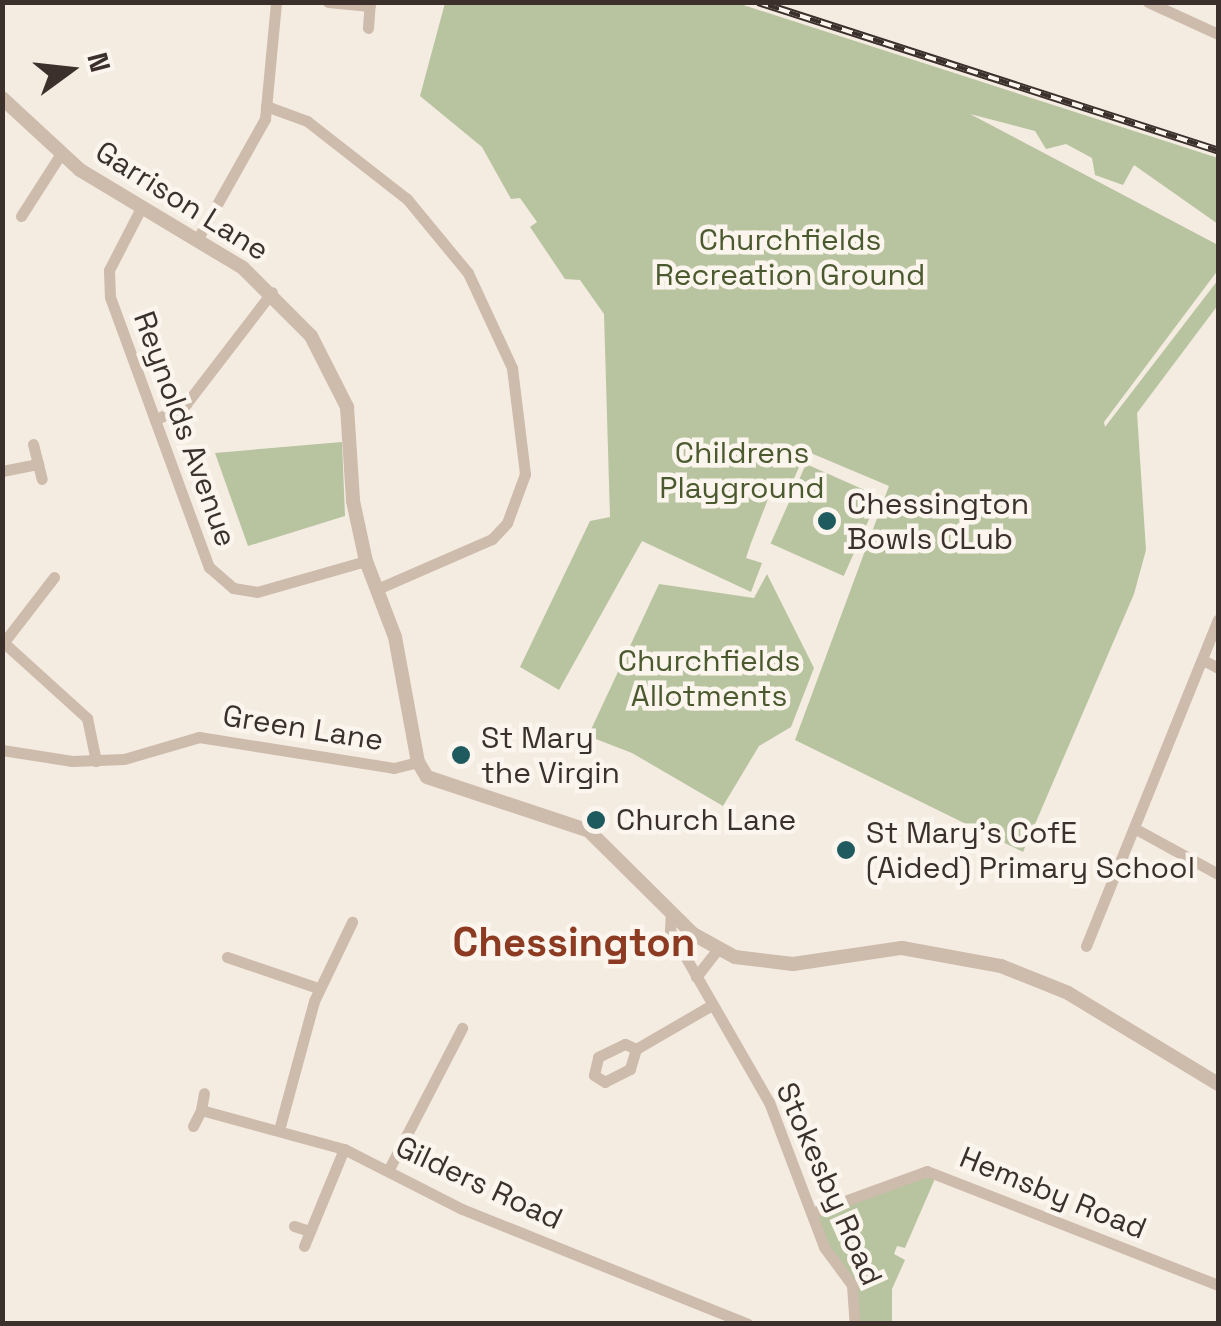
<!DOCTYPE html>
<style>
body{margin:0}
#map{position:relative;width:1221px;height:1326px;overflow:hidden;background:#f4ebe1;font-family:"Space Grotesk",sans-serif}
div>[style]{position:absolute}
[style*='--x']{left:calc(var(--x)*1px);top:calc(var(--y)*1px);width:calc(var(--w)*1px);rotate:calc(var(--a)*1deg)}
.green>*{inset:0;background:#b8c4a0;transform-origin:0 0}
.minor>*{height:11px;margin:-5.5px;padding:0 5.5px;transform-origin:5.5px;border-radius:5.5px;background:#cdbbac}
.tertiary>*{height:14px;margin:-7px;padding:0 7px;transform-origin:7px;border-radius:7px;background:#cdbbac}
.rail>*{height:8px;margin-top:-4px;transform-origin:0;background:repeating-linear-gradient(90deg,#fbf5ee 0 11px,#3b302b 0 22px);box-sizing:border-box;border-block:2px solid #3b302b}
.dots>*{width:28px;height:28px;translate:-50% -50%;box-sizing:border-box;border:5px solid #fbf5ee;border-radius:50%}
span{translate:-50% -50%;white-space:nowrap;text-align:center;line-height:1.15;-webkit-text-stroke:9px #fbf5ee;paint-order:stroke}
.street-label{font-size:30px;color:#3b302b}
.park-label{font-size:30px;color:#4a5a2e}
.poi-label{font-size:30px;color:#3b302b}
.left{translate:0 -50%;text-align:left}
.district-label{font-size:40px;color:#8c3b22;font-weight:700}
.frame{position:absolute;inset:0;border:5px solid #3b302b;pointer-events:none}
.north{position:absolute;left:20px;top:20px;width:100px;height:100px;-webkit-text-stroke:8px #fbf5ee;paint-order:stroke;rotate:75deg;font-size:28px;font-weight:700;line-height:40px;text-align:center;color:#3b302b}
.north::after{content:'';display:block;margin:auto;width:35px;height:45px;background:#3b302b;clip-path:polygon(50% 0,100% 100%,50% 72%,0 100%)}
</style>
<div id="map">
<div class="green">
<i style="clip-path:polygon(445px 3px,737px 3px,1218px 158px,1218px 224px,1134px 165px,1123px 185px,1095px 175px,1092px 158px,1066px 144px,1046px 149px,1035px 131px,970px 114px,1218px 245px,1218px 270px,1104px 422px,1105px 427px,1218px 280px,1218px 305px,1137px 413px,1146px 550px,1134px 594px,1023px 852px,795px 740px,889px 486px,806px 451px,786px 497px,768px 499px,751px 543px,746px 558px,762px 563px,751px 592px,642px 541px,559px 690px,520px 667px,590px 521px,610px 517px,604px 314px,580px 280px,565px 279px,530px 227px,537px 222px,520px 198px,511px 199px,482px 147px,420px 96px)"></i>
<i style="clip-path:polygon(342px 442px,345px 516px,248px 546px,215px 453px)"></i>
<i style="left:806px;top:464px;width:80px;height:87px;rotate:24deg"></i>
<i style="clip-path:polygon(767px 574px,814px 668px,791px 727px,759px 746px,723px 806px,632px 753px,588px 736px,659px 584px,754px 598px)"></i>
<i style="clip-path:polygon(937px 1174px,905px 1248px,897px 1246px,894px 1254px,905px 1260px,892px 1289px,892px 1323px,855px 1323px,856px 1301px,812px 1213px)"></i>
</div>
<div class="minor">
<i style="--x:328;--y:2;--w:42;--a:5.4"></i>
<i style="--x:1148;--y:2;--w:77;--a:24.6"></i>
<i style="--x:368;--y:28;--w:26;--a:-86"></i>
<i style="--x:266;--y:106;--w:44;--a:20.1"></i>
<i style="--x:307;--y:121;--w:127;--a:38"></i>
<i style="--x:407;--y:199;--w:96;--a:50.5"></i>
<i style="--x:468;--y:273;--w:105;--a:65.1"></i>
<i style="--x:512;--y:368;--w:107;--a:83"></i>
<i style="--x:525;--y:474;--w:52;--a:110.2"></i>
<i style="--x:507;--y:523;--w:22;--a:133"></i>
<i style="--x:492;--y:539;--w:125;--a:156.5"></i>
<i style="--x:141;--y:208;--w:70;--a:117.3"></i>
<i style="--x:109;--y:270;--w:27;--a:88"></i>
<i style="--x:110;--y:297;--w:288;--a:69.9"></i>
<i style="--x:209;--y:567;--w:32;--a:41"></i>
<i style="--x:233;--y:588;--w:24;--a:9"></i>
<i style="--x:257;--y:592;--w:113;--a:-15.9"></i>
<i style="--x:21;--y:216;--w:72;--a:-57.4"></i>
<i style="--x:197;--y:240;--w:139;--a:-60.7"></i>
<i style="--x:265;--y:119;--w:118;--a:-84.6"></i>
<i style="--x:155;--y:420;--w:35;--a:-27"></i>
<i style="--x:186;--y:404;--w:141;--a:-52.5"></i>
<i style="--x:33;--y:444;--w:36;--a:76"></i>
<i style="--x:2;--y:471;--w:37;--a:-11"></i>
<i style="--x:2;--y:641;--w:115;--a:42.2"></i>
<i style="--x:87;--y:718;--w:44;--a:78.2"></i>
<i style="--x:4;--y:642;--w:82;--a:-52.4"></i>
<i style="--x:1203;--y:660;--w:17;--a:28"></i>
<i style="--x:2;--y:750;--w:71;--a:8.9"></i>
<i style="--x:72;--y:761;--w:52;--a:-2.2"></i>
<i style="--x:124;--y:759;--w:78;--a:-16.3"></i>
<i style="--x:199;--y:737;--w:197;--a:9"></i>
<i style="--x:394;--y:768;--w:25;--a:-14"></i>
<i style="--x:1134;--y:828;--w:96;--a:28.7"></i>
<i style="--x:671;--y:911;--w:19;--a:93"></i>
<i style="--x:670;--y:930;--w:198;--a:60.1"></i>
<i style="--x:769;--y:1102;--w:155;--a:69.2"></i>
<i style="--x:824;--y:1247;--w:47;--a:53.6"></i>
<i style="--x:852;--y:1285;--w:39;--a:86"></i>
<i style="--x:1086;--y:946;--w:352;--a:-68"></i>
<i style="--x:227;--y:957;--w:96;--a:18.8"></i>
<i style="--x:696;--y:977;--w:34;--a:-52"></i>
<i style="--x:625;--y:1044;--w:12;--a:24"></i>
<i style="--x:636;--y:1049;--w:21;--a:107"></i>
<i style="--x:630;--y:1069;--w:28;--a:153"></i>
<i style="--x:605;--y:1082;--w:13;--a:-148"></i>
<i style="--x:594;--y:1075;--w:18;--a:-77"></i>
<i style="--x:598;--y:1057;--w:30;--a:-26"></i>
<i style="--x:636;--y:1049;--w:88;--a:-30.1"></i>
<i style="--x:201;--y:1110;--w:17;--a:-80"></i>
<i style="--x:193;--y:1126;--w:18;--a:-63"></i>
<i style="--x:201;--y:1110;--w:148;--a:15.3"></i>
<i style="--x:344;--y:1149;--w:132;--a:27"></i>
<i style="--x:462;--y:1209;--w:308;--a:21.9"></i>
<i style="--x:279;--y:1130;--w:134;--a:-74.8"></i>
<i style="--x:314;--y:1001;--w:88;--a:-64.3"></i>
<i style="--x:389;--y:1169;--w:159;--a:-62.6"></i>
<i style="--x:812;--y:1213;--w:122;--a:-20.1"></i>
<i style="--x:927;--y:1171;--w:313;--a:21.4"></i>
<i style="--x:294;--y:1226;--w:16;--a:18"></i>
<i style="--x:304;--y:1246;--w:105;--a:-67.6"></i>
</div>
<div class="tertiary">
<i style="--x:2;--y:98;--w:106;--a:42.7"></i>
<i style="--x:80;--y:170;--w:190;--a:31"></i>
<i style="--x:243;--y:268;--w:96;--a:45"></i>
<i style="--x:311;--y:336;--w:80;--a:63.1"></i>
<i style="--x:347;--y:407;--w:94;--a:86.3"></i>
<i style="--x:353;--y:501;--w:61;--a:77.8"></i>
<i style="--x:366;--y:561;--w:81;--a:69.1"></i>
<i style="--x:395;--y:637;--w:127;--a:79.6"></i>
<i style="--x:418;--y:762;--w:17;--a:59"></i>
<i style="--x:427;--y:777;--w:171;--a:18.4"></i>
<i style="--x:589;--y:831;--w:146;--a:44.7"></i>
<i style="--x:693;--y:934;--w:48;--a:28.7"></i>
<i style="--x:735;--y:957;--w:58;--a:6.9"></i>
<i style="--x:793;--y:964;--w:110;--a:-8.4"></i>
<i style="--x:902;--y:948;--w:101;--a:10.3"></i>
<i style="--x:1001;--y:966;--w:72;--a:21.9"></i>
<i style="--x:1068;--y:993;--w:175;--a:31.2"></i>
</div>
<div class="rail">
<i style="--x:758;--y:2;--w:484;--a:17.9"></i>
</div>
<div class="dots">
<i style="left:827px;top:521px;background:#1f5a5e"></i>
<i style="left:461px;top:755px;background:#1f5a5e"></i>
<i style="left:596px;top:820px;background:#1f5a5e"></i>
<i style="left:846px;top:850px;background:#1f5a5e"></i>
</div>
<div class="street-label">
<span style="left:182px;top:201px;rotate:32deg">Garrison Lane</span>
<span style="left:185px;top:429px;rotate:70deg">Reynolds Avenue</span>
<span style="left:303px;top:728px;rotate:9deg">Green Lane</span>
<span style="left:479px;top:1183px;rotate:25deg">Gilders Road</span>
<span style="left:829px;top:1184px;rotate:66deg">Stokesby Road</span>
<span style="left:1053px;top:1193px;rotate:22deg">Hemsby Road</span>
</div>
<div class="park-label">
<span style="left:790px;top:257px">Churchfields<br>Recreation Ground</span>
<span style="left:742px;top:470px">Childrens<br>Playground</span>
<span style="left:709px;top:678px">Churchfields<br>Allotments</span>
</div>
<div class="poi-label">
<span class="left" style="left:847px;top:521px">Chessington<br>Bowls CLub</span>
<span class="left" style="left:481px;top:755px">St Mary<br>the Virgin</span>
<span class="left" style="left:616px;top:820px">Church Lane</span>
<span class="left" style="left:866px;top:850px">St Mary's CofE<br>(Aided) Primary School</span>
</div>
<div class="district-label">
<span style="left:574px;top:943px">Chessington</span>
</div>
<div class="frame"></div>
<div class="north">N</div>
</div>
